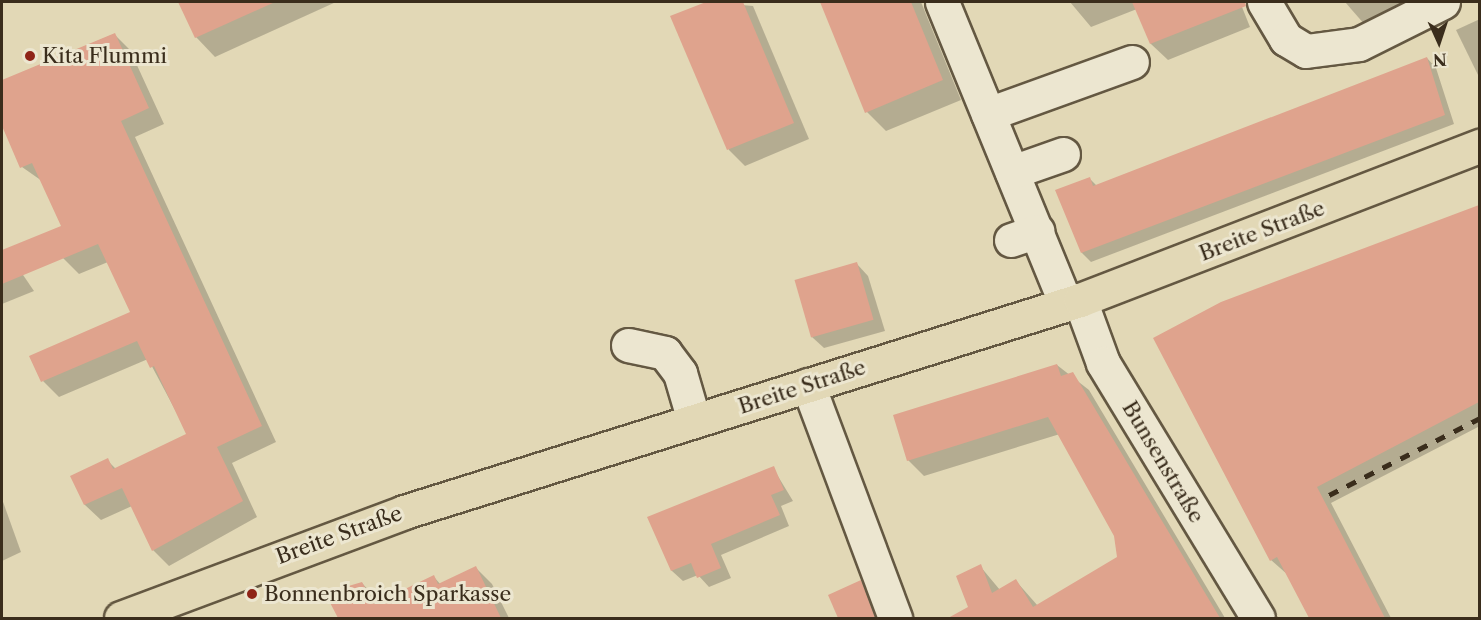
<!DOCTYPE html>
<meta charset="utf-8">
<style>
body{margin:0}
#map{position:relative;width:1481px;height:620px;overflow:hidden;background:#e2d8b6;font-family:"Libre Caslon Text",serif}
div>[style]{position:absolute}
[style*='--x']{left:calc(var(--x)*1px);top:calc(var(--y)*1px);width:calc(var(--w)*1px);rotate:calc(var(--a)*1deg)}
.shadow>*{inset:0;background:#0003}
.building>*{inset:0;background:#dfa38d;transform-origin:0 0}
.roads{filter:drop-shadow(2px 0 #645842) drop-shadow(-2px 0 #645842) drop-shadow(0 2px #645842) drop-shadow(0 -2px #645842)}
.minor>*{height:33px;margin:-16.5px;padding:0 16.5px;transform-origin:16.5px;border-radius:16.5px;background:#ece6d0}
.major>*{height:33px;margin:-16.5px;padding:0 16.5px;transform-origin:16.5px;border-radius:16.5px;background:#e2d8b6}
.rail>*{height:4.5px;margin-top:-2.25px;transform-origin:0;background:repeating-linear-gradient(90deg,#3a2d1c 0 10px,transparent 0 20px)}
.dots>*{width:16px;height:16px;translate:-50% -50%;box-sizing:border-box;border:3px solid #ece6d0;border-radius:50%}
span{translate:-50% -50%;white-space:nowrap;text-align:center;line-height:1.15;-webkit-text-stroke:6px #ece6d0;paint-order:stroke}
.poi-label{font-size:21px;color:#3a2d1c}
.left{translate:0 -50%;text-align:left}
.street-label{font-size:21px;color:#3a2d1c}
.frame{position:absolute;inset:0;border:3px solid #3a2d1c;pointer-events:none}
.north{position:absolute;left:1409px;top:12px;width:60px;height:60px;-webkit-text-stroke:4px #ece6d0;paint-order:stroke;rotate:177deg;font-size:16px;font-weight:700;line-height:24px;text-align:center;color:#3a2d1c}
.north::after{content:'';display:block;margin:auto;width:21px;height:27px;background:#3a2d1c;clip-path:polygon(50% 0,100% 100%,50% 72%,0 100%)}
</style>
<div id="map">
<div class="shadow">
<i style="clip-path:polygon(180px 2px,336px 2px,215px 57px,196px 37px)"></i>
<i style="clip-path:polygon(710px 2px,753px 6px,809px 139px,745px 166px,729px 150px,672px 17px)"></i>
<i style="clip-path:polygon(821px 2px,921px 2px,961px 100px,886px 131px,867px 112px)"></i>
<i style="clip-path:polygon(1070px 2px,1240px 2px,1250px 27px,1168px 60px,1151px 44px,1137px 9px,1091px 27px)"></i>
<i style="clip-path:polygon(1345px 2px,1413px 2px,1365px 25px)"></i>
<i style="clip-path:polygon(1480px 19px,1480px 79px,1456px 30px)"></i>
<i style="clip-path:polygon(114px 34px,130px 50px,164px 124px,135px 137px,276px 442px,232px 463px,257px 517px,169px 566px,153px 550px,132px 506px,101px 520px,85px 505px,72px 476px,107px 460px,116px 469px,188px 434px,148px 359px,59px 397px,43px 381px,132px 313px,108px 262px,79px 274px,63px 258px,63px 226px,42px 181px,22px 167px,2px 121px,2px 81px)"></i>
<i style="clip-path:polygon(1427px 58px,1436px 68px,1454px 124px,1091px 262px,1082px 253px,1089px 178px,1097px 186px)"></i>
<i style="clip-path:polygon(1480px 207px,1480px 426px,1331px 503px,1391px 618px,1311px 618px,1288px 575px,1271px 560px,1221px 304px)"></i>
<i style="clip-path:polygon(6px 250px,34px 291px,2px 304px,2px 252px)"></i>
<i style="clip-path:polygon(857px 264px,868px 276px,885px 331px,824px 348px,812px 337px)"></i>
<i style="clip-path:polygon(1057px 365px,1089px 390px,1225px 618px,974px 618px,958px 577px,980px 566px,1000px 590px,1016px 581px,1038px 606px,1119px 557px,1116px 535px,1060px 434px,924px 476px,908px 460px)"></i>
<i style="clip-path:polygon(773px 468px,793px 501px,781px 506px,789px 526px,721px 555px,731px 578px,709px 587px,698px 575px,683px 581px,672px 571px,649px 518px)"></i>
<i style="clip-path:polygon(2px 499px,21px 552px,2px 561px)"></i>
<i style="clip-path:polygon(476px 568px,492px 584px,509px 618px,339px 618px,328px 594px,362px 583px,380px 603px,434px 577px,441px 585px)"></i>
<i style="clip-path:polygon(861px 582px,877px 598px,885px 618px,839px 618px,830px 596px)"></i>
</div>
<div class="building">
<i style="clip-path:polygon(178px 2px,275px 2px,195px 38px)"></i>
<i style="clip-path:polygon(706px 2px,743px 2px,794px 123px,727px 150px,670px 16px)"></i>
<i style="clip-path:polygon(820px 2px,911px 2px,943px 80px,865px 113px)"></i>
<i style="clip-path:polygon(1132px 2px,1245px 2px,1246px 6px,1150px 44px)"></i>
<i style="clip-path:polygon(115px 33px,149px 108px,121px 121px,262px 426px,217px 447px,243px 501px,152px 551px,122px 488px,84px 505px,70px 476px,108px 458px,119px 482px,113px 469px,186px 434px,154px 366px,150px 368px,137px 341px,41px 382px,29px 356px,130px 312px,98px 244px,2px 284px,2px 250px,61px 226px,32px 163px,20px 168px,2px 126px,2px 80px)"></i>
<i style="clip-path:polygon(1427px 57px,1445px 115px,1081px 253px,1055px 190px,1090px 177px,1093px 186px)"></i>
<i style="clip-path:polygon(1479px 205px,1479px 402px,1317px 487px,1385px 618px,1309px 618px,1277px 557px,1270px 561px,1153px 338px,1221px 302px)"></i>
<i style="left:857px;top:262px;width:60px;height:65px;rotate:74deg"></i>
<i style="clip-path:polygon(1057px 364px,1061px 376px,1073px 372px,1220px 618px,948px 618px,968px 607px,956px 576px,981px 564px,992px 593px,1016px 579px,1033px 607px,1117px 557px,1114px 536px,1048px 417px,907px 461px,893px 415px)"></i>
<i style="clip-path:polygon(774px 466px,784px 490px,771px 495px,780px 515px,711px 544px,721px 568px,697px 578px,691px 563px,671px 571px,647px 517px)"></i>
<i style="clip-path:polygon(476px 566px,501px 618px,338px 618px,325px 593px,362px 582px,374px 604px,434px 575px,438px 584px)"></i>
<i style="clip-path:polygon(861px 580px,875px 618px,838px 618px,828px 595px)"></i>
</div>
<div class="roads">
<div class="minor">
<i style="--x:942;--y:2;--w:326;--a:67.7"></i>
<i style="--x:1264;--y:2;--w:43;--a:59.3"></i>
<i style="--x:1286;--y:39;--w:23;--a:31"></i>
<i style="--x:1306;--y:51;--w:53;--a:-7.5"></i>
<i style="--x:1359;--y:44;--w:94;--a:-26.6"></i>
<i style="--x:988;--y:114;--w:153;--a:-19.9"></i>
<i style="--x:1012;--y:172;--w:54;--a:-19.4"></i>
<i style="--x:1011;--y:240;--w:28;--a:-19"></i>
<i style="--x:1080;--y:300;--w:67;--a:69.9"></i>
<i style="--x:1103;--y:363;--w:298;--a:58.7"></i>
<i style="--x:628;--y:345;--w:38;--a:12"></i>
<i style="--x:665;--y:353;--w:25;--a:53"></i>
<i style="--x:680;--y:373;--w:50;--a:73.7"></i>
<i style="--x:808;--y:385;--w:249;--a:69.5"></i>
</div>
<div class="major">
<i style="--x:121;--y:618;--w:302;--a:-20.5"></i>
<i style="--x:404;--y:512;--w:708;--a:-17.41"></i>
<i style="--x:1080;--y:300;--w:429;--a:-21.1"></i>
</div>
</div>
<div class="rail">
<i style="--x:1329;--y:495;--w:169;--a:-27"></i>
</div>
<div class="dots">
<i style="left:30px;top:56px;background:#8f2418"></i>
<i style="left:252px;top:594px;background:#8f2418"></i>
</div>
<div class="poi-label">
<span class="left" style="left:42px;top:56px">Kita Flummi</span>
<span class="left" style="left:264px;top:594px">Bonnenbroich Sparkasse</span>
</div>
<div class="street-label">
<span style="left:1262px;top:231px;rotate:-21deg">Breite Straße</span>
<span style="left:802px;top:387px;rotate:-18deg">Breite Straße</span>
<span style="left:1163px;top:462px;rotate:59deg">Bunsenstraße</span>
<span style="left:339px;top:535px;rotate:-20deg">Breite Straße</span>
</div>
<div class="frame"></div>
<div class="north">N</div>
</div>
